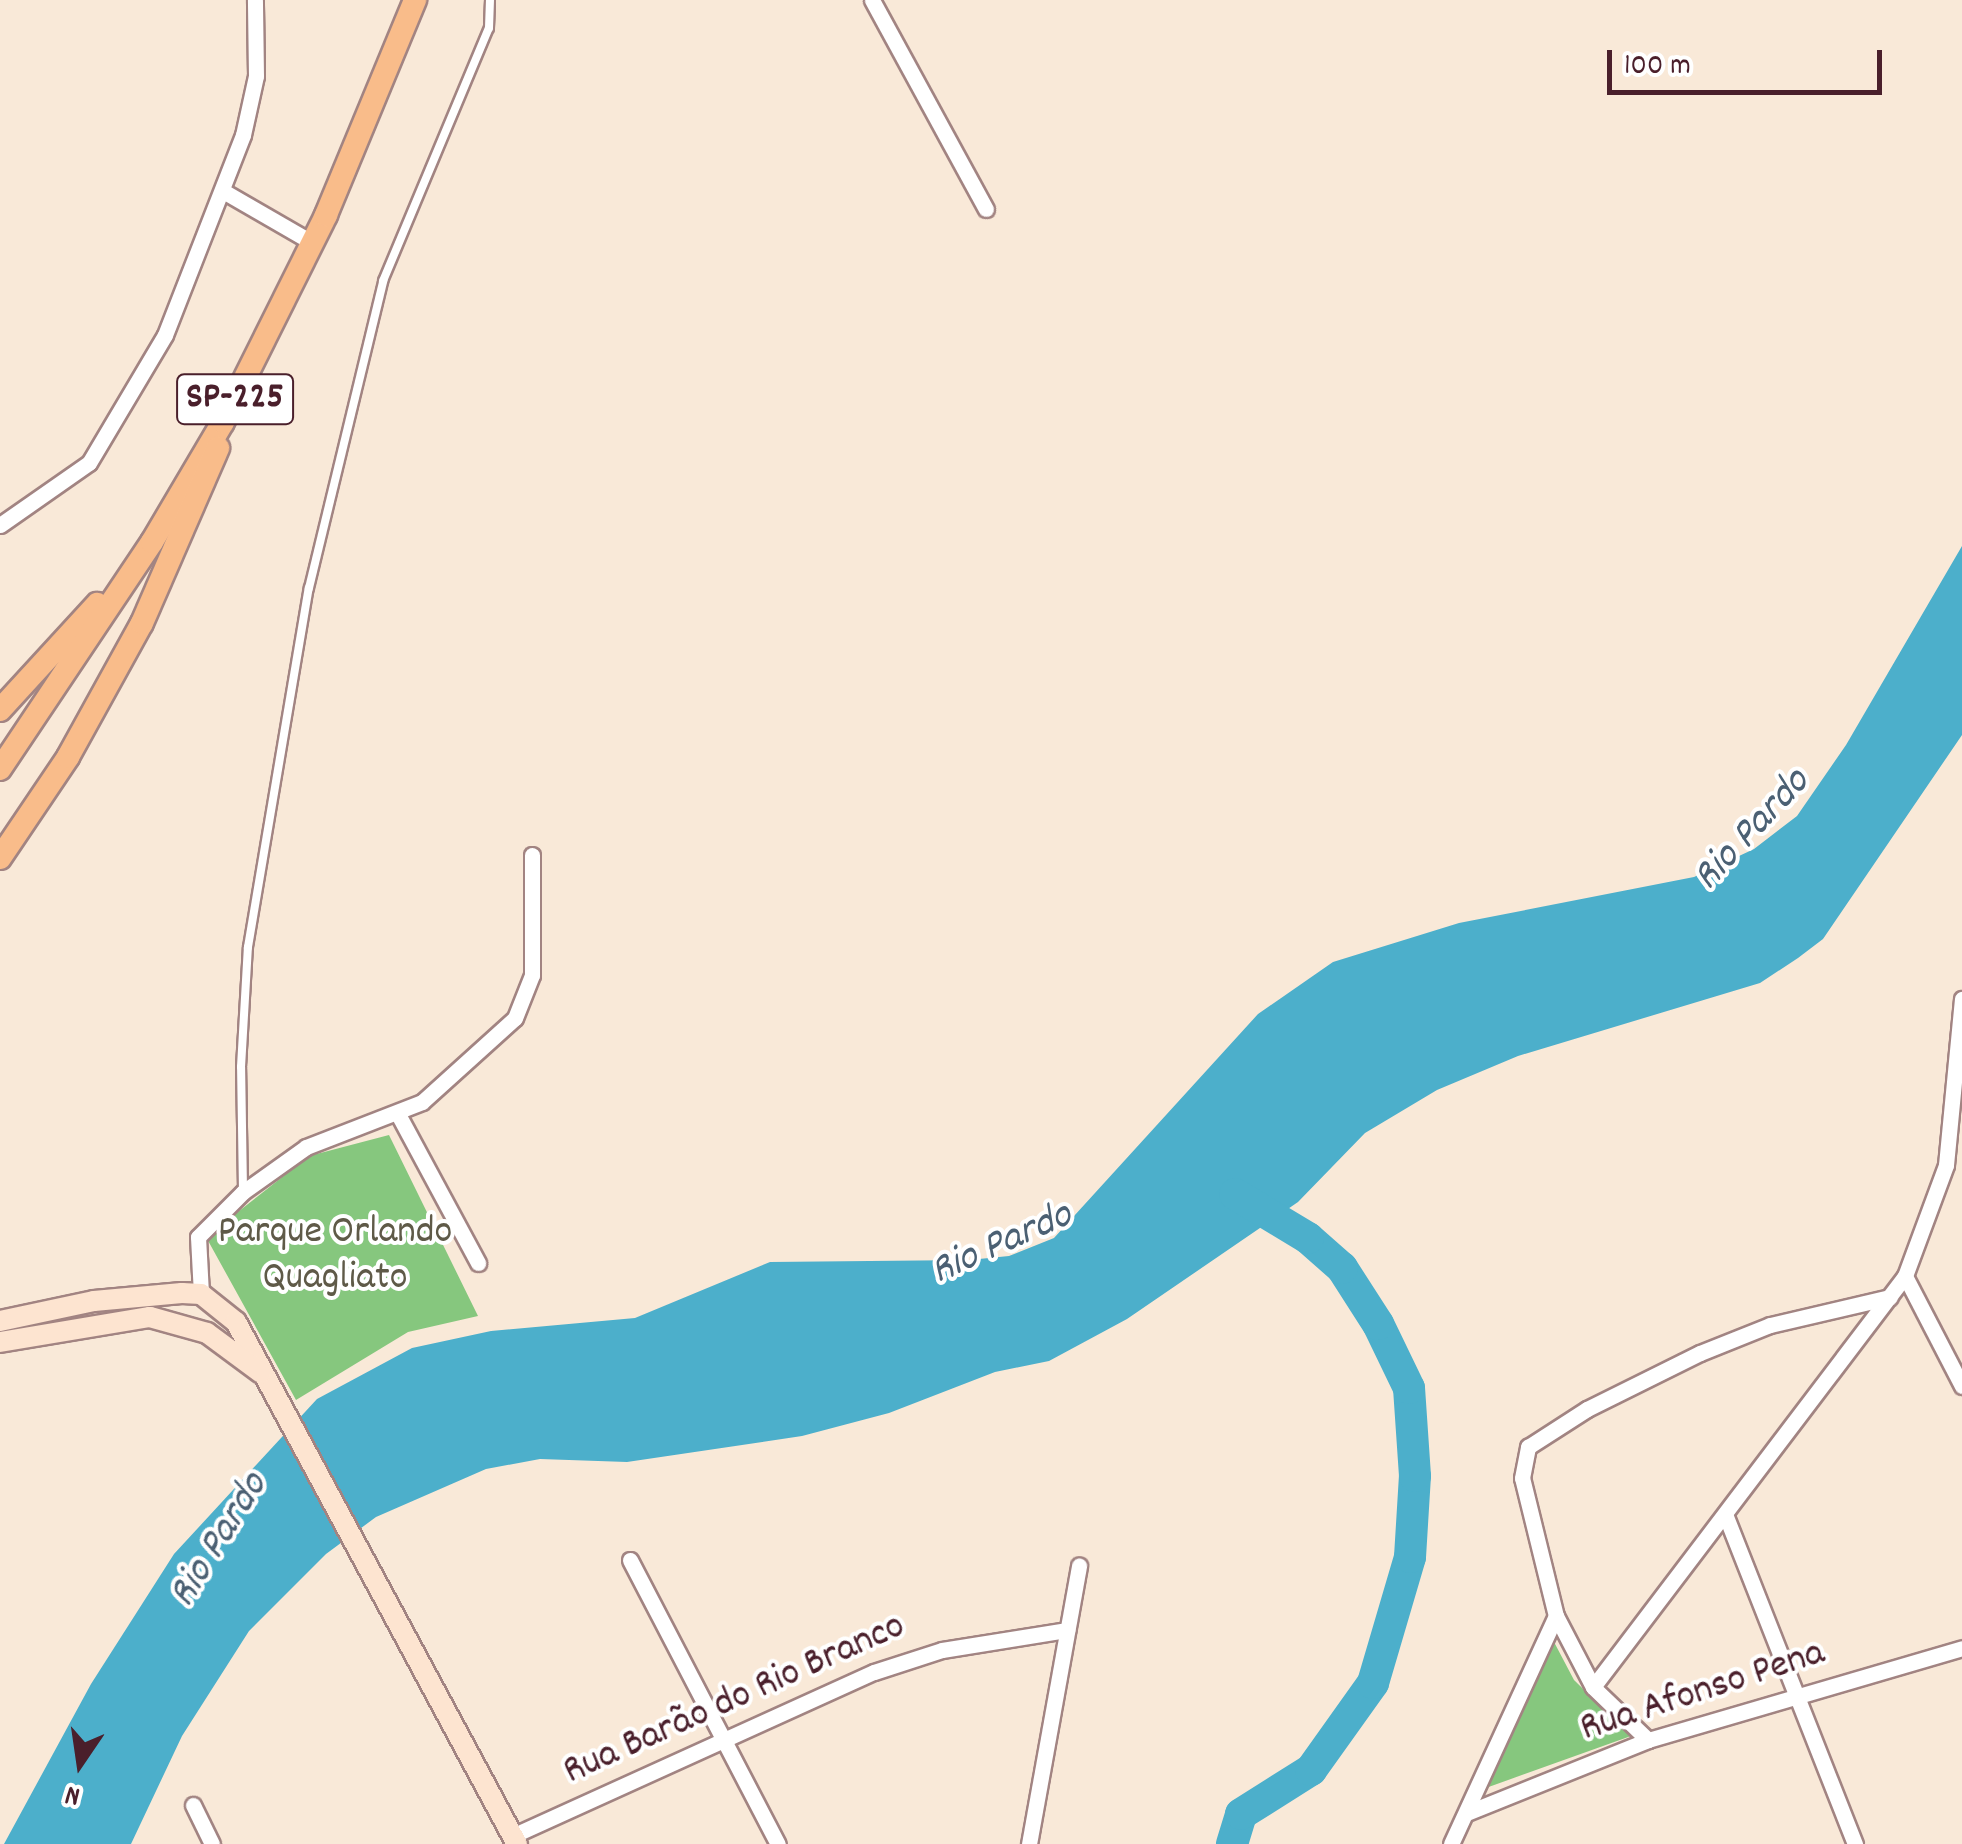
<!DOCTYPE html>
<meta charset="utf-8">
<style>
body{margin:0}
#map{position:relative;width:1962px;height:1844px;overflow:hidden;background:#f9e9d8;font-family:Dekko,sans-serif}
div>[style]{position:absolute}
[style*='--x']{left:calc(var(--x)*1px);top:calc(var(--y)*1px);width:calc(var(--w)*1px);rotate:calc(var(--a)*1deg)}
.green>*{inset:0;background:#86c77e}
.water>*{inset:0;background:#4cafcb}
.river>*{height:32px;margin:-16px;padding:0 16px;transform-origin:16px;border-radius:16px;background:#4cafcb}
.roads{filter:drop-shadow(2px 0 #a28482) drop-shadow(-2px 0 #a28482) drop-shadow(0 2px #a28482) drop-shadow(0 -2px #a28482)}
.lane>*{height:8px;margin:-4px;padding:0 4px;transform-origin:4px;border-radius:4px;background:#fff}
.street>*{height:15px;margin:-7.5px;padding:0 7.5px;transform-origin:7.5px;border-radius:7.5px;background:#fff}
.secondary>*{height:20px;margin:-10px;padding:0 10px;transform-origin:10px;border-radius:10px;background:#fde4d0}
.primary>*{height:22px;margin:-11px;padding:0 11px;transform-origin:11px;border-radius:11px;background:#f9bc8a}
span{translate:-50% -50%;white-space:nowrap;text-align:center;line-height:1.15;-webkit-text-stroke:8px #fff;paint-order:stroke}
.shield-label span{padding:2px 8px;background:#fff;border:2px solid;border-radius:8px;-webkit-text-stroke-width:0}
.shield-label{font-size:38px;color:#4a1f2b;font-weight:700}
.park-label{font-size:40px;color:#5f5a48}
.street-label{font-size:40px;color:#4a1f2b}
.water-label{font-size:42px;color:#4b6073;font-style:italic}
.north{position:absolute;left:30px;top:1714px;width:100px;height:100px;-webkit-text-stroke:8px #fff;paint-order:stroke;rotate:193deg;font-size:28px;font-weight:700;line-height:40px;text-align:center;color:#4a1f2b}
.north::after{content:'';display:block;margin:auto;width:35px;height:45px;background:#4a1f2b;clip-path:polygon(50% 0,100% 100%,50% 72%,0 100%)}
.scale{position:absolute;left:1607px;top:50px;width:275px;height:45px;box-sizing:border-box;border:5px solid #4a1f2b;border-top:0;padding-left:12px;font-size:30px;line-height:35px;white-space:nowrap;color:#4a1f2b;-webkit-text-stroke:8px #fff;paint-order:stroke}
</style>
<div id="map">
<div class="green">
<i style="clip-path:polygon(389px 1135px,478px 1316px,408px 1332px,296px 1400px,206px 1237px,309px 1156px)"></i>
<i style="clip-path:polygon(1554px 1642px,1574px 1680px,1631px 1736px,1483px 1789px)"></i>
</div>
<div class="water">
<i style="clip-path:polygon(1962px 546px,1962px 735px,1823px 939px,1798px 958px,1760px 983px,1518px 1056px,1437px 1090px,1365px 1133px,1298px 1202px,1127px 1319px,1049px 1361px,995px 1372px,889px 1413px,802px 1436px,627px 1462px,540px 1459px,486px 1469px,376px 1517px,326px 1554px,249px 1631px,182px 1736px,131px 1844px,4px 1844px,91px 1684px,174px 1554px,317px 1399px,412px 1348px,491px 1331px,635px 1318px,770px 1262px,969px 1260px,1009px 1256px,1054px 1238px,1258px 1014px,1333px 962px,1459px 923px,1694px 877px,1754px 849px,1797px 816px,1846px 745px)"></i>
</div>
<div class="river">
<i style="--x:1232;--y:1844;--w:31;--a:-73"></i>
<i style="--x:1241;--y:1814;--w:83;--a:-32.2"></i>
<i style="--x:1311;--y:1770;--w:107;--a:-54.5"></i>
<i style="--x:1373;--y:1683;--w:131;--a:-73.6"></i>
<i style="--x:1410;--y:1557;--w:81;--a:-86.5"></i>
<i style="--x:1415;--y:1476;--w:88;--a:-93.9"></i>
<i style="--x:1409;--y:1388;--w:71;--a:-115.8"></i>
<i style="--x:1378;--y:1324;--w:67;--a:-122.7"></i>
<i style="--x:1342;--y:1268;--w:45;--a:-138.6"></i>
<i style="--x:1308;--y:1238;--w:85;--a:-148.9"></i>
</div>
<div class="roads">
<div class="lane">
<i style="--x:243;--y:1190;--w:123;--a:-90.9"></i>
<i style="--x:241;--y:1067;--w:120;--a:-86.7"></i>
<i style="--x:248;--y:947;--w:364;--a:-80.4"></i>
<i style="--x:309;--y:588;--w:316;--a:-76.4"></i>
<i style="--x:383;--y:281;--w:274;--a:-67.3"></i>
<i style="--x:489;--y:28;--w:28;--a:-88"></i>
</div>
<div class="street">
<i style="--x:872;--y:0;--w:238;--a:61.4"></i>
<i style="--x:223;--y:191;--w:104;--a:30"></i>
<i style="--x:0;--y:525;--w:108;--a:-34.9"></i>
<i style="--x:89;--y:463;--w:149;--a:-59.3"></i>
<i style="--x:165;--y:335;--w:215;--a:-68.7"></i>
<i style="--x:243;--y:135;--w:60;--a:-77.6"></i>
<i style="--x:256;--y:76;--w:76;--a:-90.8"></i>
<i style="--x:399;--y:1116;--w:167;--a:61.7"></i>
<i style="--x:1905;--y:1276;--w:124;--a:62.6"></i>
<i style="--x:201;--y:1294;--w:57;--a:-93"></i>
<i style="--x:198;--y:1237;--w:64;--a:-45"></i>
<i style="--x:243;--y:1192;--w:77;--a:-35.5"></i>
<i style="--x:306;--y:1147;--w:124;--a:-21.2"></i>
<i style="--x:422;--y:1102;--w:125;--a:-42.1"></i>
<i style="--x:515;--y:1018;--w:46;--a:-68.4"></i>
<i style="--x:532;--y:975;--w:120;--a:-90"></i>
<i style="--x:1725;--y:1514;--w:355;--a:68.5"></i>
<i style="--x:630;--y:1560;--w:320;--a:62.5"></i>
<i style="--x:1593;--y:1687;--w:516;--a:-52.8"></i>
<i style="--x:1905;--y:1276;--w:118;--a:-69.7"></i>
<i style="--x:1946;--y:1165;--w:167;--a:-84.5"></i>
<i style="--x:1648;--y:1740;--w:76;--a:-136.1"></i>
<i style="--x:1593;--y:1687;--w:80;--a:-117.5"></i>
<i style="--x:1556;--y:1616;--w:142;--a:-103.8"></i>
<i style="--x:1522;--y:1478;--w:32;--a:-79"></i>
<i style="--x:1528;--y:1447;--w:70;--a:-32.8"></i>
<i style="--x:1587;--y:1409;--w:126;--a:-26.4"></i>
<i style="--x:1700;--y:1353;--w:75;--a:-21.8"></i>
<i style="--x:1770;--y:1325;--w:123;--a:-13.1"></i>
<i style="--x:193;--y:1805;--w:43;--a:64"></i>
<i style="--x:1469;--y:1812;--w:193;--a:-21.9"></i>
<i style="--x:1648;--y:1740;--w:327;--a:-16.3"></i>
<i style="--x:512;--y:1836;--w:397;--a:-24.4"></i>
<i style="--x:874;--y:1672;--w:71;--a:-17.9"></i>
<i style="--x:942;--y:1650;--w:127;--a:-9.1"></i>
<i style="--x:1029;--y:1844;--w:283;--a:-79.8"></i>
<i style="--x:1451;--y:1844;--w:251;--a:-65.3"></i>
</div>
<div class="secondary">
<i style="--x:0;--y:1321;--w:96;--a:-12"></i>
<i style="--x:94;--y:1301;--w:88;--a:-5.2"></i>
<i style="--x:182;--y:1293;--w:19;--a:3"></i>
<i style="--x:201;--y:1294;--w:45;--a:38.7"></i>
<i style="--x:236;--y:1322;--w:593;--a:61.71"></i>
<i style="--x:0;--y:1342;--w:152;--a:-9.5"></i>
<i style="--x:150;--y:1317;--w:59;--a:15.7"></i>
<i style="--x:207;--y:1333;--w:67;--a:36.5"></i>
</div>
<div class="primary">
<i style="--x:0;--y:710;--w:144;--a:-47.5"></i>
<i style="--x:0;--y:769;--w:273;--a:-56.2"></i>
<i style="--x:152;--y:542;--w:139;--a:-59.4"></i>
<i style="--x:223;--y:422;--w:231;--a:-63.5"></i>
<i style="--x:326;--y:215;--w:233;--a:-67.5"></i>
<i style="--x:0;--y:858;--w:122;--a:-56"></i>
<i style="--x:68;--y:757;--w:153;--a:-61.1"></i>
<i style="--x:142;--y:623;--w:191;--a:-66.5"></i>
</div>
</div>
<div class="shield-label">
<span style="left:235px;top:399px">SP-225</span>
</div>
<div class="park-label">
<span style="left:335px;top:1257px">Parque Orlando<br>Quagliato</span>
</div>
<div class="street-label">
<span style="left:1703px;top:1693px;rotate:-18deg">Rua Afonso Pena</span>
<span style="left:735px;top:1701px;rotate:-24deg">Rua Barão do Rio Branco</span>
</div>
<div class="water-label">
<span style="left:1753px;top:831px;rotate:-47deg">Rio Pardo</span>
<span style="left:1002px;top:1245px;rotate:-24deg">Rio Pardo</span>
<span style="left:220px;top:1541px;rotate:-58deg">Rio Pardo</span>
</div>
<div class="north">N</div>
<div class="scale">100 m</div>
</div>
